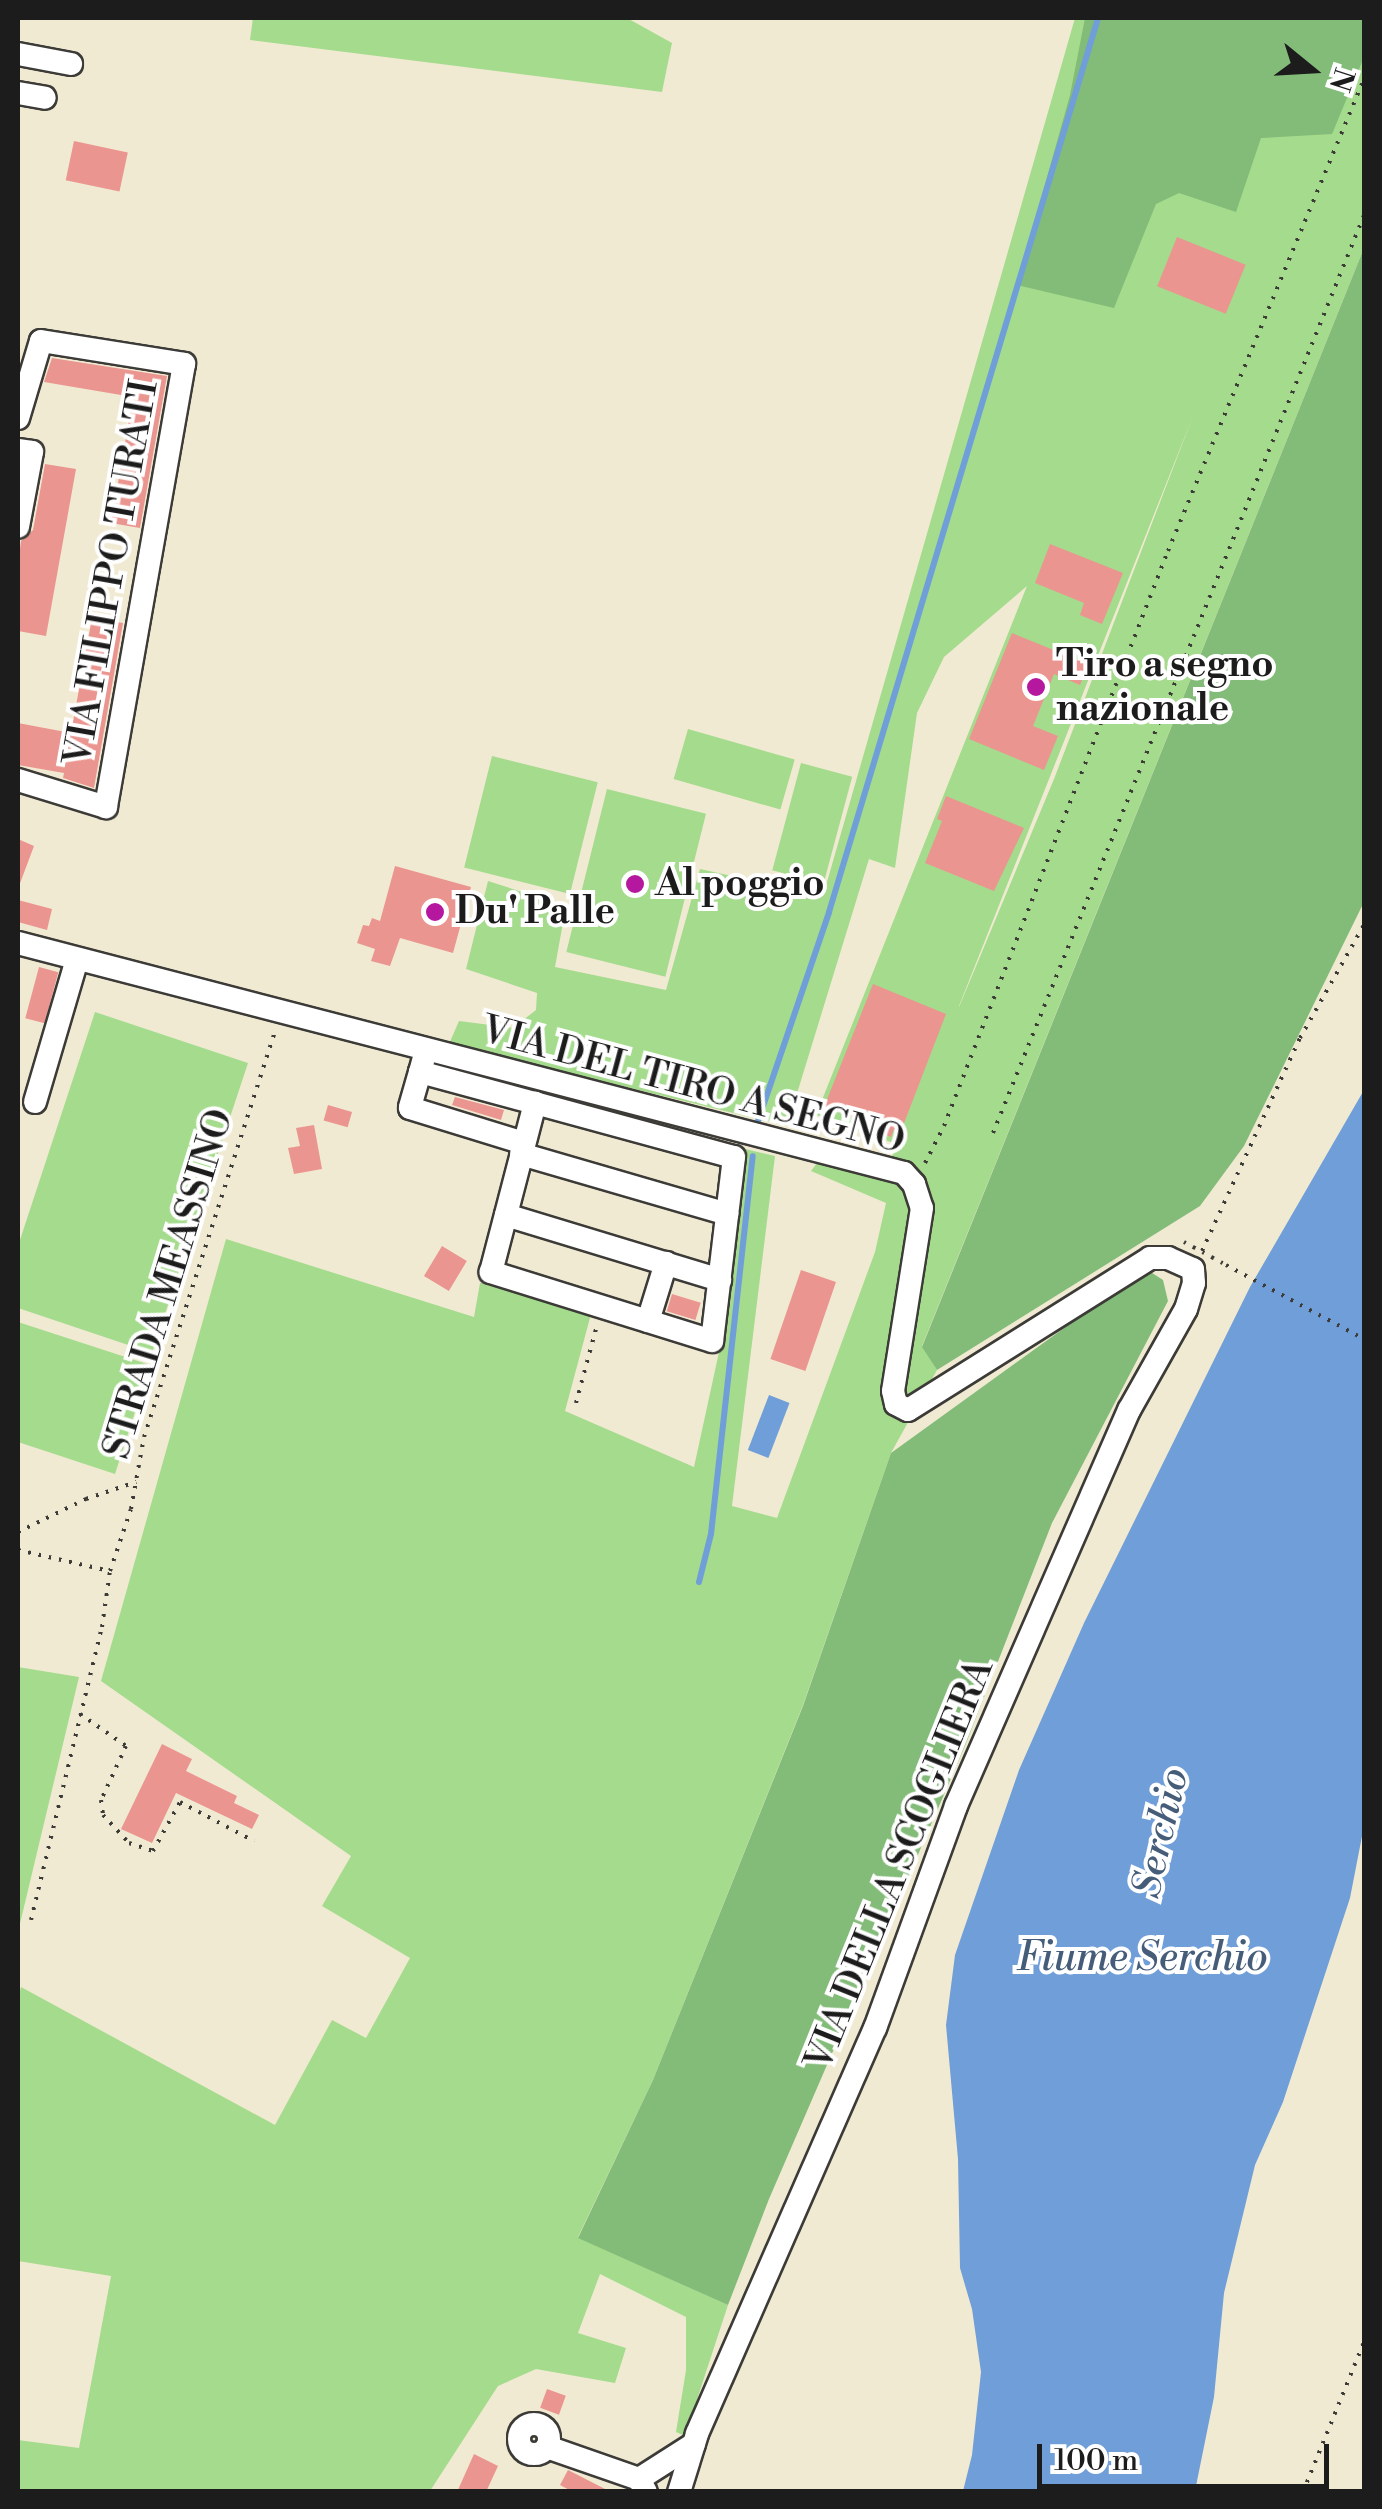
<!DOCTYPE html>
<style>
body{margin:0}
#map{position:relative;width:1382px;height:2509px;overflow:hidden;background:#f1ead3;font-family:"Libre Bodoni",serif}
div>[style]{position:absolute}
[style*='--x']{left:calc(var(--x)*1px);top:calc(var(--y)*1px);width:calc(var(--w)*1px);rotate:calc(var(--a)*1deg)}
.green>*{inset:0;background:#a4db8c;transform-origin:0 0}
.forest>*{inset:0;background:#83bb78}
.water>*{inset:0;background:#6f9ed8;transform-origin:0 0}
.stream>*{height:6px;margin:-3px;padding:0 3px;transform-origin:3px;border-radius:3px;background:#6f9ed8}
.building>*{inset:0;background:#eb9590;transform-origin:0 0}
.path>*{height:4px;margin-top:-2px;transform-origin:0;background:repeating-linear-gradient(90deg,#3c3b37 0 2.5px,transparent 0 10.5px)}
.roads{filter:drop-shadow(2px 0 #3c3b37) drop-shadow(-2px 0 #3c3b37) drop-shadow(0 2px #3c3b37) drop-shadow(0 -2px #3c3b37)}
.minor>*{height:22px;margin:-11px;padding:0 11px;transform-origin:11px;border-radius:11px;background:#fff}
.minor>.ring{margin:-11px;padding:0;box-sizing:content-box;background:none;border:22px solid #fff;border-radius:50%}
.path-bridge>*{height:4px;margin-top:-2px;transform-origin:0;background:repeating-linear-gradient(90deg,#3c3b37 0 2.5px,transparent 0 10.5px)}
.dots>*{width:28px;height:28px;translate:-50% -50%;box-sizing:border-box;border:5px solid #fff;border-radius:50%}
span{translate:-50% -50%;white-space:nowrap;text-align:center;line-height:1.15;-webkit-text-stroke:8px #fff;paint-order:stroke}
.street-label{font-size:38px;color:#1c1c1c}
.poi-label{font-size:38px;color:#1c1c1c;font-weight:700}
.left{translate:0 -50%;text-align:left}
.water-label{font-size:40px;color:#465d7a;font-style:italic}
.frame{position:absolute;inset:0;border:20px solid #1c1c1c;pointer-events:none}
.north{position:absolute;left:1262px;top:20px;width:100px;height:100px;-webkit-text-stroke:8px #fff;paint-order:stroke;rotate:108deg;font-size:28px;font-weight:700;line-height:40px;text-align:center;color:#1c1c1c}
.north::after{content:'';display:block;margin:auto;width:35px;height:45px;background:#1c1c1c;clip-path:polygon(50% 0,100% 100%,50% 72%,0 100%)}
.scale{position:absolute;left:1037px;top:2444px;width:292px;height:45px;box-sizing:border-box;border:5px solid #1c1c1c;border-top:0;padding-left:12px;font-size:30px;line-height:35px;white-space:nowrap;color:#1c1c1c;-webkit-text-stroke:8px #fff;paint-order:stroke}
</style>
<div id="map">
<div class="green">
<i style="clip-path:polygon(253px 18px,627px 18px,672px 43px,662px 92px,250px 40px)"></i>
<i style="clip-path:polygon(evenodd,1075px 18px,1364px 18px,1364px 248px,922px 1346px,937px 1370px,891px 1453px,803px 1705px,653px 2080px,578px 2237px,728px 2305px,685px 2436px,676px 2432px,686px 2370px,686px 2317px,600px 2274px,578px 2333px,626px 2348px,615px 2383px,536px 2369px,498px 2386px,430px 2491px,18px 2491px,18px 2440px,79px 2448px,111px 2276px,18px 2261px,18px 1999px,21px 1987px,275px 2125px,332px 2020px,366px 2038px,410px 1958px,322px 1906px,351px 1856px,101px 1681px,226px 1239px,474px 1317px,480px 1283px,591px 1314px,565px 1411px,694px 1467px,719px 1352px,745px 1149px,775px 1156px,732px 1506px,777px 1518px,875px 1252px,886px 1203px,811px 1171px,820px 1159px,890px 1178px,892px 1156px,899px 1145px,816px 1115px,1027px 586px,944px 657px,917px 713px,895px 868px,869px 859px,787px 1126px,449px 1044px,459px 1021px,513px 1028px,536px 1010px,537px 993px,466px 969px,488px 881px,566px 906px,555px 967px,666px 990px,700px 869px,823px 896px,1075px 18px,1193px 416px,1054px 779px,959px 1007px,959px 1006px,1193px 416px)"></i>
<i style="left:688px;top:729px;width:111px;height:52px;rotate:16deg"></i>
<i style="left:492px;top:756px;width:109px;height:115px;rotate:14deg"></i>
<i style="left:801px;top:763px;width:53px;height:111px;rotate:15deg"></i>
<i style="left:607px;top:789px;width:102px;height:168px;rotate:14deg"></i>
<i style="clip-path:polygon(95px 1012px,248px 1063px,152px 1353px,18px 1308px,18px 1246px)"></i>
<i style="clip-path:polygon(18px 1322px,150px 1365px,115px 1474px,18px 1442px)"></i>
<i style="clip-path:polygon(18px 1667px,79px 1677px,18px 1932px)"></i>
</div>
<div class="forest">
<i style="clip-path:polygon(1085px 18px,1364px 18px,1364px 57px,1332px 134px,1261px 138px,1236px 212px,1179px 193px,1156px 204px,1114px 308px,1017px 285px,1070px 95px)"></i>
<i style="clip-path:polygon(1364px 248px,1364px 902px,1244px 1146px,1200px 1206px,937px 1370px,922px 1347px)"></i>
<i style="clip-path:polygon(1146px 1269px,1163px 1280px,1168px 1301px,1052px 1523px,965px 1746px,769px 2199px,728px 2305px,578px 2238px,653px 2080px,803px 1706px,891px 1453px)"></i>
</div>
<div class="water">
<i style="clip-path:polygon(1364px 1090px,1364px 1826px,1350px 1898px,1283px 2102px,1255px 2165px,1224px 2293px,1214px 2397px,1195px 2491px,963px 2491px,972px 2455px,981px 2372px,972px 2309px,960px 2268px,958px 2159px,946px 2025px,955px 1955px,1019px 1770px,1084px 1623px,1250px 1287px)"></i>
<i style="left:769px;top:1395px;width:22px;height:59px;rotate:21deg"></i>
</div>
<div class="stream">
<i style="--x:757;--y:1124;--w:224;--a:-71.2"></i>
<i style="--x:829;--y:912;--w:934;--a:-73.25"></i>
<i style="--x:699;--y:1582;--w:49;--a:-76"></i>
<i style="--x:711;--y:1534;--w:380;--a:-83.7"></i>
</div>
<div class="building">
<i style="left:74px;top:141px;width:55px;height:40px;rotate:12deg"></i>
<i style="left:1177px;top:237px;width:74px;height:53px;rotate:22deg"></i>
<i style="clip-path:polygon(52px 358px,167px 376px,140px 528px,111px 523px,133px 397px,44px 382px)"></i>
<i style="clip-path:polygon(45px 464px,76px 469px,46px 636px,18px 631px,18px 563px,21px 541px,33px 530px)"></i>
<i style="clip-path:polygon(1050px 544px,1123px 573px,1102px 624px,1080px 615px,1084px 603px,1035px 583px)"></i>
<i style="clip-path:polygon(92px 618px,123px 623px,94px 788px,63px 778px,64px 773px,18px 765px,18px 723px,71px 733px)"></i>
<i style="clip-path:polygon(1012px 633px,1088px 664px,1080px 685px,1054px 674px,1033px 726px,1058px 736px,1044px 770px,969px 739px)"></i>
<i style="clip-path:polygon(946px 796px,1024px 828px,994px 891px,925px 863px,942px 821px,937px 819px)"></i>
<i style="clip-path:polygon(18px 839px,34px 846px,19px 886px,18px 886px)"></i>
<i style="clip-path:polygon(395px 866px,471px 887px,453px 953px,400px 938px,390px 966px,371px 961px,375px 949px,357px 943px,363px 925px,369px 926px,372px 918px,380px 921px)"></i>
<i style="clip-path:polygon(18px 900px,52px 909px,47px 930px,18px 922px)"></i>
<i style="left:39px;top:967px;width:20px;height:53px;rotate:15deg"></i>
<i style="clip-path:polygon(873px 984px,946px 1014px,901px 1131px,894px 1129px,891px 1137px,875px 1131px,877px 1125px,824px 1107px)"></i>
<i style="clip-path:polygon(455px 1097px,504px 1110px,501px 1120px,452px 1105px)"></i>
<i style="left:328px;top:1105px;width:25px;height:16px;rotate:16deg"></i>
<i style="clip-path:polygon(314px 1125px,322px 1169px,294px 1174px,288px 1148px,300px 1146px,296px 1128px)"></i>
<i style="left:442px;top:1246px;width:29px;height:35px;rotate:31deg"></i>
<i style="left:801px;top:1270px;width:37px;height:94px;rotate:19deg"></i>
<i style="left:672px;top:1294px;width:30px;height:18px;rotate:17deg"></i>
<i style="clip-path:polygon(162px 1744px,192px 1759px,186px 1771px,237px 1796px,234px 1803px,259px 1815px,252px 1829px,176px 1793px,152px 1843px,121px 1829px)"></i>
<i style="left:547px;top:2389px;width:20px;height:20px;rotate:20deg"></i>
<i style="clip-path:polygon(474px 2454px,498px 2466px,486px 2492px,457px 2492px)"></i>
<i style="clip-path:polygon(568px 2470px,570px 2471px,611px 2492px,573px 2492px,560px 2485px)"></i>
</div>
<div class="path">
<i style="--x:993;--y:1133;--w:990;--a:-67.99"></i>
<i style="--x:925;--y:1163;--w:42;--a:-62.8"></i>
<i style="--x:944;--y:1126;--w:617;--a:-68.72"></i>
<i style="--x:1168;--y:551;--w:511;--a:-67.45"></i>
<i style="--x:1202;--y:1251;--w:234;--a:-65.3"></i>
<i style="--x:1300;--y:1038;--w:130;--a:-60.5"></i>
<i style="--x:1226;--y:1265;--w:157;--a:28.2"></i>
<i style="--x:576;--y:1403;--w:81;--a:-74.9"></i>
<i style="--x:18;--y:1532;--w:76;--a:-25.9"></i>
<i style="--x:86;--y:1499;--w:53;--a:-18.8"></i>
<i style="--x:18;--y:1550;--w:94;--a:12.9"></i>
<i style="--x:80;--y:1714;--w:56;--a:34.8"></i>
<i style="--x:126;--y:1746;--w:60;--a:114.8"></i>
<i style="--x:101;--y:1800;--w:15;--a:82"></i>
<i style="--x:103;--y:1815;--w:38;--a:47"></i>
<i style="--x:129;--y:1843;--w:25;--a:18"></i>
<i style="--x:153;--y:1851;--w:56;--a:-61.1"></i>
<i style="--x:180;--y:1802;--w:84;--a:27.8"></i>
<i style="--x:31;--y:1920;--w:301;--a:-76.4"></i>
<i style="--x:102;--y:1627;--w:57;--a:-81.9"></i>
<i style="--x:110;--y:1571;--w:65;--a:-71.3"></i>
<i style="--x:131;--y:1509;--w:73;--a:-79.8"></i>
<i style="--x:144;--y:1437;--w:426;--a:-72.1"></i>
<i style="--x:1303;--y:2492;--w:162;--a:-67.9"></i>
</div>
<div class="roads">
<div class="minor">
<i style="--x:18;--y:54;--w:54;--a:10.7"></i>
<i style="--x:18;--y:93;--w:27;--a:10"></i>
<i style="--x:18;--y:418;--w:80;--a:-73.4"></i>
<i style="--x:41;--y:341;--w:145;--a:9.1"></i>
<i style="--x:184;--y:364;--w:450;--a:100"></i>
<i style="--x:106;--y:807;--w:92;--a:-162.9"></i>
<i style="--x:18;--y:450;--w:14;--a:8"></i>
<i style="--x:32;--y:452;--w:76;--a:100.6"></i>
<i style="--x:18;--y:943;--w:915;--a:14.55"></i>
<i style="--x:904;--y:1173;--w:15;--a:48"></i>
<i style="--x:914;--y:1184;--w:25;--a:72"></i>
<i style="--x:922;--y:1208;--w:185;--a:99"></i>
<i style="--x:893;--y:1391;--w:13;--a:77"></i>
<i style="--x:896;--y:1404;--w:13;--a:27"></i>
<i style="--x:908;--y:1410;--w:286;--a:-32.1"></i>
<i style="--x:1150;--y:1258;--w:18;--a:0"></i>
<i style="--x:1168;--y:1258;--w:27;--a:24"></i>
<i style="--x:1193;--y:1269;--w:14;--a:86"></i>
<i style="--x:1194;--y:1283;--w:27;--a:107"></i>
<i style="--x:1186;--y:1309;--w:116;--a:119.4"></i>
<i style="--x:1129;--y:1410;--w:432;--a:113.6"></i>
<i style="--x:956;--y:1806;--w:236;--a:110"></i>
<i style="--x:875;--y:2028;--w:443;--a:113.7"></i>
<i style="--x:697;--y:2434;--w:61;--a:107.2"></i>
<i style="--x:426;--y:1050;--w:23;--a:105"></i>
<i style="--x:420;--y:1072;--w:119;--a:15.1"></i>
<i style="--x:535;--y:1103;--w:206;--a:15.2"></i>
<i style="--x:734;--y:1157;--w:185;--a:96.8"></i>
<i style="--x:712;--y:1341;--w:232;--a:-162.7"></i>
<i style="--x:491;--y:1272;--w:175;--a:-75.4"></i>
<i style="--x:420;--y:1072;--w:37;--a:106"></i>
<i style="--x:410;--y:1108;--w:119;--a:17.1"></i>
<i style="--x:35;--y:1102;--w:149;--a:-73.6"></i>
<i style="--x:521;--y:1154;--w:215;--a:16.2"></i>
<i style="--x:506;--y:1215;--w:224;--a:16.9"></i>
<i style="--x:648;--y:1321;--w:61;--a:-72.8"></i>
<i class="ring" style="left:519px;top:2424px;width:8px;height:8px"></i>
<i style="--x:547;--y:2447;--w:97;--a:19.2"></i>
<i style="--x:639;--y:2479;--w:15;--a:62"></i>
<i style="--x:639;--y:2479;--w:65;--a:-32.5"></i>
</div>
</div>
<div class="path-bridge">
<i style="--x:1184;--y:1242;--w:48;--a:28.7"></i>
</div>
<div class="dots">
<i style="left:1036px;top:687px;background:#b5179e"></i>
<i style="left:635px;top:884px;background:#b5179e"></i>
<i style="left:435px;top:912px;background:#b5179e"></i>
</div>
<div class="street-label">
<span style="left:112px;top:573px;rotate:-80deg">VIA FILIPPO TURATI</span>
<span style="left:693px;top:1086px;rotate:15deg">VIA DEL TIRO A SEGNO</span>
<span style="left:169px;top:1284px;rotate:-73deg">STRADA MEASSINO</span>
<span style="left:900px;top:1865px;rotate:-68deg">VIA DELLA SCOGLIERA</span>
</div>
<div class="poi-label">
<span class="left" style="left:1056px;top:687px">Tiro a segno<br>nazionale</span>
<span class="left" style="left:655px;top:884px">Al poggio</span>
<span class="left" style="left:455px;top:912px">Du' Palle</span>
</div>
<div class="water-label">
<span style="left:1161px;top:1833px;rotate:-77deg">Serchio</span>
<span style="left:1142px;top:1958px">Fiume Serchio</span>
</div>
<div class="frame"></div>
<div class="north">N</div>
<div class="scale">100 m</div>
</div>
